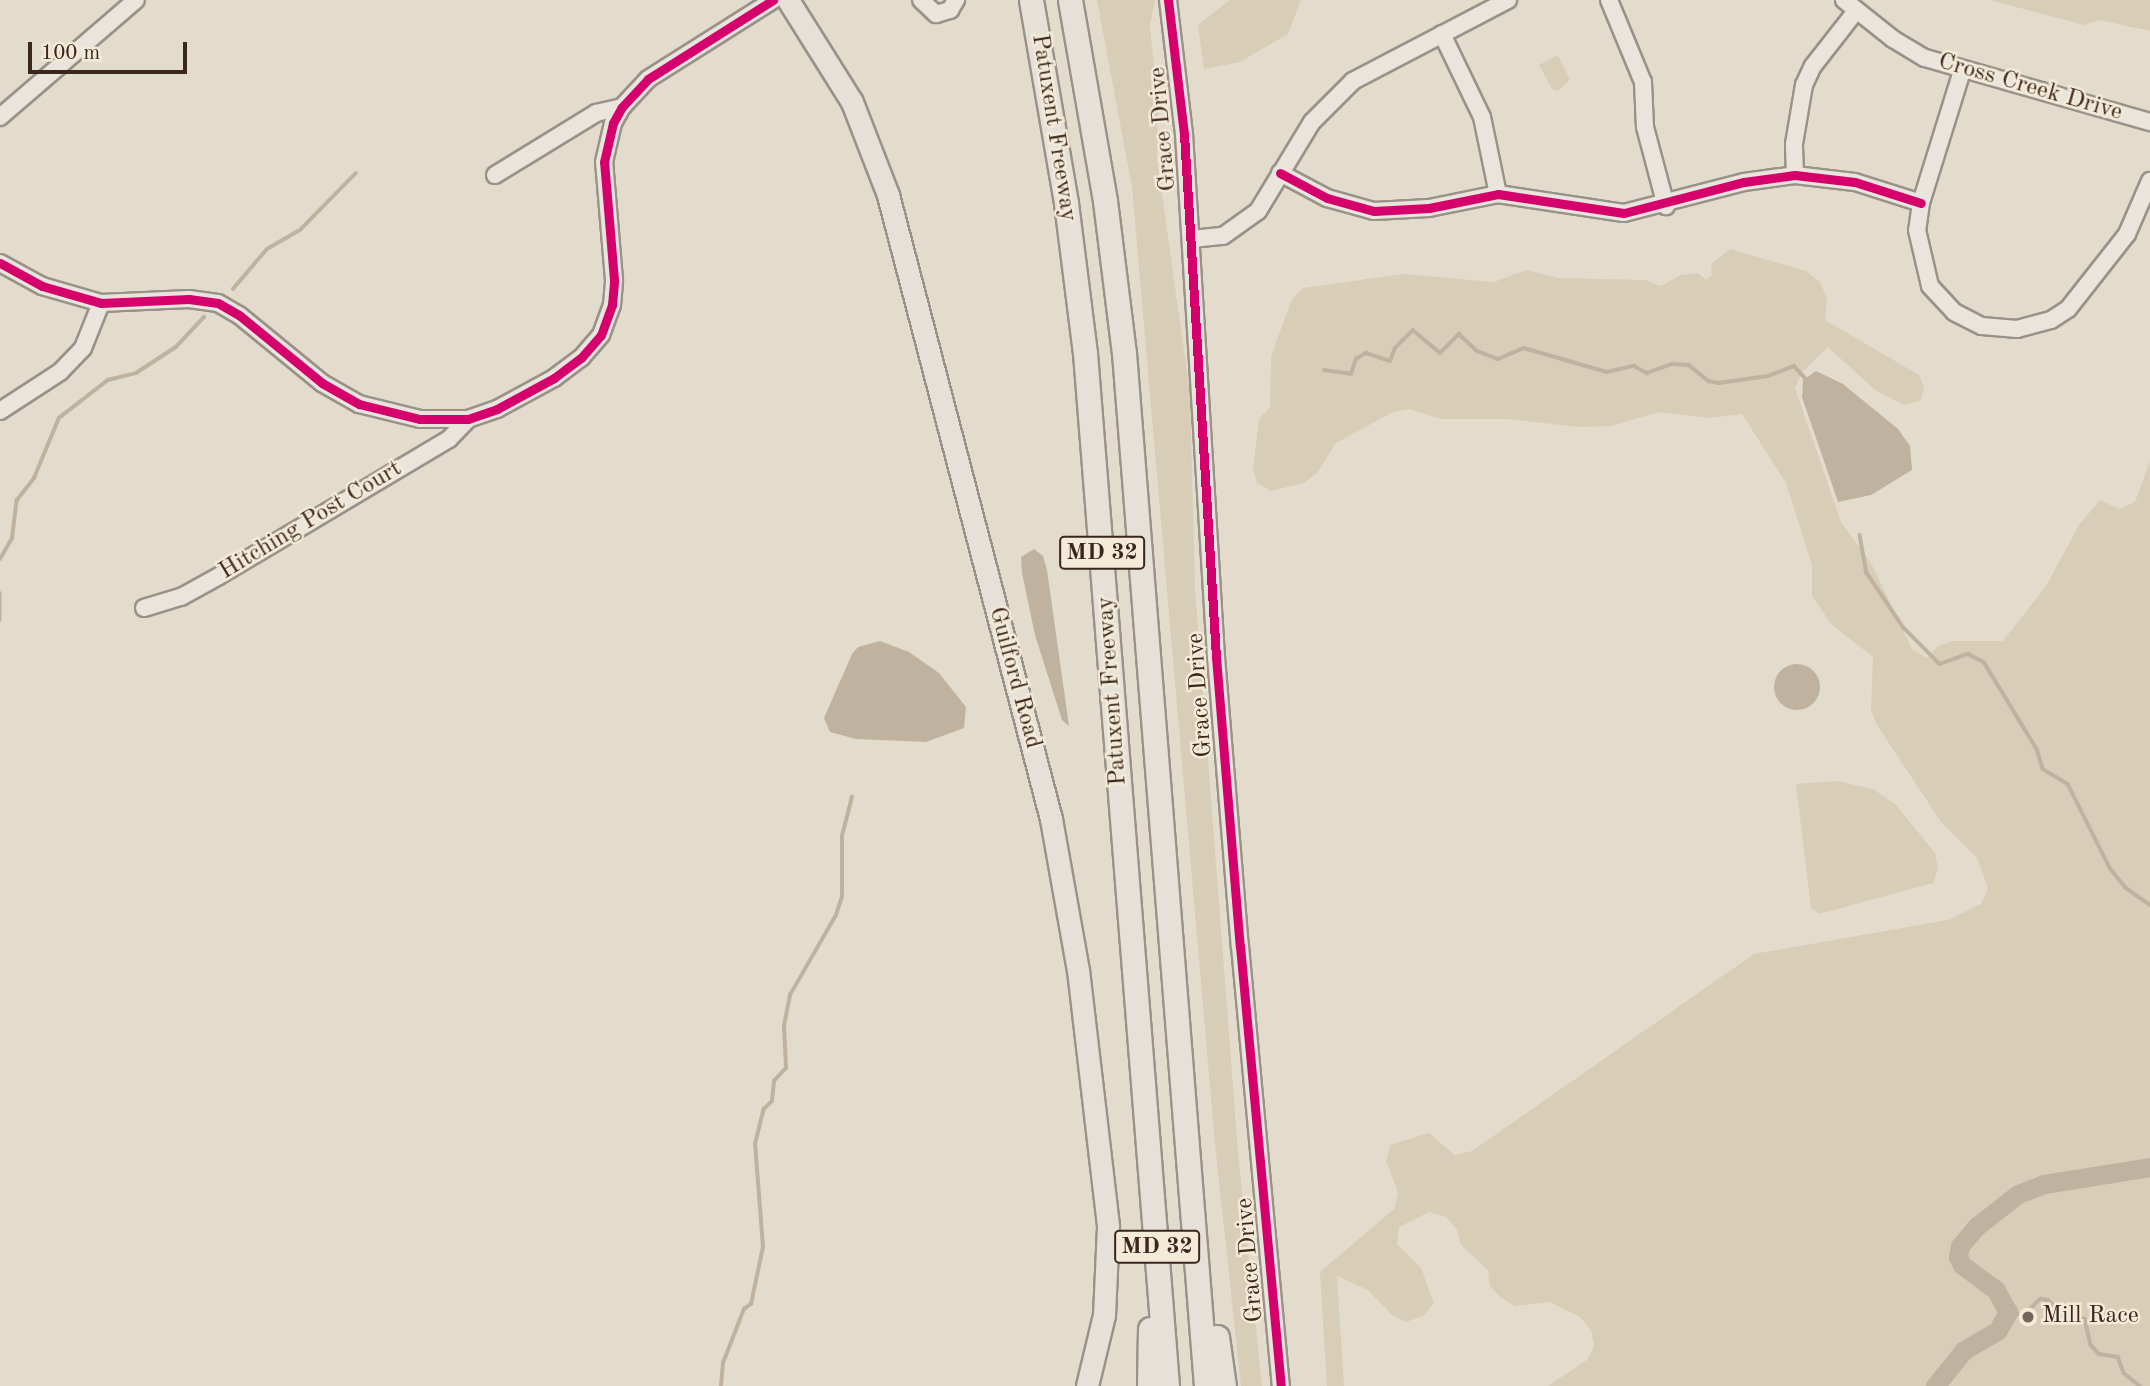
<!DOCTYPE html>
<style>
body{margin:0}
#map{position:relative;width:2150px;height:1386px;overflow:hidden;background:#e3dccc;font-family:"Old Standard TT",serif}
div>[style]{position:absolute}
[style*='--x']{left:calc(var(--x)*1px);top:calc(var(--y)*1px);width:calc(var(--w)*1px);rotate:calc(var(--a)*1deg)}
.green>*{inset:0;background:#d8cdb7}
.water>*{inset:0;background:#bfb29e}
.round{border-radius:50%}
.stream>*{height:3.5px;margin:-1.75px;padding:0 1.75px;transform-origin:1.75px;border-radius:1.75px;background:#bfb29e}
.river>*{height:19px;margin:-9.5px;padding:0 9.5px;transform-origin:9.5px;border-radius:9.5px;background:#bfb29e}
.roads{filter:drop-shadow(2px 0 #999288) drop-shadow(-2px 0 #999288) drop-shadow(0 2px #999288) drop-shadow(0 -2px #999288)}
.minor>*{height:16px;margin:-8px;padding:0 8px;transform-origin:8px;border-radius:8px;background:#e9e5dd}
.major>*{height:21px;margin:-10.5px;padding:0 10.5px;transform-origin:10.5px;border-radius:10.5px;background:#e6e1d8}
.highway>*{height:23px;margin:-11.5px;padding:0 11.5px;transform-origin:11.5px;border-radius:11.5px;background:#e6e1d8}
.cycleway>*{height:9px;margin:-4.5px;padding:0 4.5px;transform-origin:4.5px;border-radius:4.5px;background:#d6006c}
.dots>*{width:19px;height:19px;translate:-50% -50%;box-sizing:border-box;border:4px solid #f3ead7;border-radius:50%}
span{translate:-50% -50%;white-space:nowrap;text-align:center;line-height:1.15;-webkit-text-stroke:5px #f3ead7;paint-order:stroke}
.shield-label span{padding:2px 5px;background:#f3ead7;border:2px solid;border-radius:5px;-webkit-text-stroke-width:0}
.shield-label{font-size:23px;color:#3a261c;font-weight:700}
.street-label{font-size:24px;color:#3a261c}
.poi-label{font-size:24px;color:#3a261c}
.left{translate:0 -50%;text-align:left}
.scale{position:absolute;left:28px;top:42px;width:159px;height:32px;box-sizing:border-box;border:4px solid #3a261c;border-top:0;padding-left:9px;font-size:21px;line-height:24px;white-space:nowrap;color:#3a261c;-webkit-text-stroke:5px #f3ead7;paint-order:stroke}
</style>
<div id="map">
<div class="green">
<i style="clip-path:polygon(1097px 0,1155px 0,1150px 26px,1158px 108px,1157px 159px,1190px 393px,1195px 589px,1238px 1152px,1262px 1386px,1241px 1386px,1215px 1144px,1132px 187px)"></i>
<i style="clip-path:polygon(1230px 0,1301px 0,1288px 34px,1240px 62px,1204px 69px,1198px 25px)"></i>
<i style="clip-path:polygon(1990px 0,2150px 0,2150px 31px,2099px 20px,2084px 25px)"></i>
<i style="clip-path:polygon(1558px 55px,1570px 80px,1558px 91px,1552px 89px,1539px 65px)"></i>
<i style="clip-path:polygon(1730px 249px,1806px 271px,1820px 282px,1827px 299px,1825px 320px,1919px 375px,1924px 388px,1921px 400px,1905px 405px,1875px 390px,1828px 347px,1802px 372px,1795px 388px,1841px 522px,1872px 565px,1912px 649px,1927px 658px,1938px 646px,1953px 641px,2003px 641px,2046px 586px,2079px 525px,2100px 500px,2119px 509px,2135px 502px,2150px 461px,2150px 1386px,1548px 1386px,1587px 1360px,1594px 1346px,1591px 1331px,1580px 1317px,1549px 1302px,1515px 1306px,1501px 1298px,1490px 1286px,1488px 1270px,1461px 1245px,1457px 1230px,1446px 1217px,1429px 1212px,1399px 1227px,1397px 1244px,1421px 1268px,1434px 1303px,1423px 1316px,1406px 1322px,1391px 1314px,1368px 1290px,1337px 1276px,1344px 1386px,1327px 1386px,1320px 1272px,1395px 1208px,1398px 1192px,1386px 1161px,1390px 1145px,1429px 1133px,1455px 1155px,1472px 1151px,1754px 954px,1948px 920px,1981px 904px,1988px 888px,1977px 858px,1941px 822px,1877px 725px,1871px 710px,1873px 657px,1832px 625px,1812px 596px,1812px 565px,1786px 483px,1742px 414px,1710px 418px,1659px 412px,1611px 426px,1578px 427px,1510px 419px,1441px 419px,1409px 409px,1393px 412px,1336px 443px,1317px 473px,1304px 483px,1271px 491px,1257px 483px,1253px 468px,1259px 419px,1270px 407px,1271px 356px,1292px 299px,1303px 288px,1403px 274px,1494px 282px,1526px 270px,1559px 278px,1645px 280px,1661px 286px,1681px 275px,1698px 273px,1706px 280px,1712px 275px,1711px 264px)"></i>
<i style="clip-path:polygon(1837px 781px,1873px 789px,1896px 805px,1935px 853px,1938px 869px,1933px 883px,1819px 914px,1811px 908px,1796px 784px)"></i>
</div>
<div class="water">
<i style="clip-path:polygon(1816px 371px,1843px 384px,1898px 429px,1910px 446px,1912px 470px,1871px 495px,1838px 502px,1802px 397px,1803px 380px)"></i>
<i style="clip-path:polygon(1034px 549px,1043px 556px,1047px 570px,1069px 726px,1062px 720px,1035px 635px,1022px 573px,1021px 557px)"></i>
<i style="clip-path:polygon(880px 641px,909px 652px,939px 673px,966px 707px,964px 728px,926px 742px,856px 739px,830px 732px,824px 718px,852px 654px,858px 647px)"></i>
<i class="round" style="left:1774px;top:664px;width:46px;height:46px"></i>
</div>
<div class="stream">
<i style="--x:233;--y:289;--w:52;--a:-49.6"></i>
<i style="--x:267;--y:249;--w:39;--a:-30"></i>
<i style="--x:301;--y:229;--w:78;--a:-45.5"></i>
<i style="--x:1324;--y:370;--w:27;--a:8"></i>
<i style="--x:1351;--y:374;--w:16;--a:-72"></i>
<i style="--x:1356;--y:359;--w:12;--a:-31"></i>
<i style="--x:1366;--y:353;--w:25;--a:18"></i>
<i style="--x:1390;--y:361;--w:14;--a:-69"></i>
<i style="--x:1395;--y:348;--w:25;--a:-45"></i>
<i style="--x:1413;--y:330;--w:35;--a:40"></i>
<i style="--x:1440;--y:353;--w:27;--a:-45"></i>
<i style="--x:1459;--y:334;--w:25;--a:43"></i>
<i style="--x:1477;--y:351;--w:22;--a:21"></i>
<i style="--x:1498;--y:359;--w:28;--a:-23"></i>
<i style="--x:1524;--y:348;--w:86;--a:16.1"></i>
<i style="--x:1607;--y:372;--w:28;--a:-13"></i>
<i style="--x:1634;--y:366;--w:15;--a:28"></i>
<i style="--x:1647;--y:373;--w:27;--a:-20"></i>
<i style="--x:1672;--y:364;--w:17;--a:3"></i>
<i style="--x:1689;--y:365;--w:26;--a:39"></i>
<i style="--x:1709;--y:381;--w:10;--a:11"></i>
<i style="--x:1719;--y:383;--w:49;--a:-8.1"></i>
<i style="--x:1768;--y:376;--w:28;--a:-21"></i>
<i style="--x:1794;--y:366;--w:21;--a:47"></i>
<i style="--x:1860;--y:535;--w:39;--a:80"></i>
<i style="--x:1867;--y:573;--w:66;--a:56.1"></i>
<i style="--x:1904;--y:628;--w:51;--a:45"></i>
<i style="--x:1940;--y:664;--w:30;--a:-20"></i>
<i style="--x:1968;--y:654;--w:18;--a:27"></i>
<i style="--x:1984;--y:662;--w:102;--a:58.7"></i>
<i style="--x:2037;--y:749;--w:21;--a:73"></i>
<i style="--x:2043;--y:769;--w:29;--a:31"></i>
<i style="--x:2068;--y:784;--w:94;--a:63.4"></i>
<i style="--x:2110;--y:868;--w:26;--a:51"></i>
<i style="--x:2126;--y:888;--w:29;--a:35"></i>
<i style="--x:0;--y:559;--w:24;--a:-60"></i>
<i style="--x:12;--y:538;--w:38;--a:-83"></i>
<i style="--x:17;--y:500;--w:28;--a:-52"></i>
<i style="--x:34;--y:478;--w:65;--a:-67.4"></i>
<i style="--x:59;--y:418;--w:62;--a:-37.8"></i>
<i style="--x:108;--y:380;--w:29;--a:-14"></i>
<i style="--x:136;--y:373;--w:48;--a:-33"></i>
<i style="--x:176;--y:347;--w:41;--a:-47"></i>
<i style="--x:0;--y:593;--w:27;--a:90"></i>
<i style="--x:2008;--y:1312;--w:16;--a:11"></i>
<i style="--x:2024;--y:1315;--w:23;--a:-45"></i>
<i style="--x:2040;--y:1299;--w:8;--a:7"></i>
<i style="--x:2048;--y:1300;--w:21;--a:39"></i>
<i style="--x:2064;--y:1313;--w:22;--a:16"></i>
<i style="--x:2085;--y:1319;--w:27;--a:77"></i>
<i style="--x:2091;--y:1345;--w:12;--a:48"></i>
<i style="--x:2099;--y:1354;--w:19;--a:9"></i>
<i style="--x:2118;--y:1357;--w:17;--a:69"></i>
<i style="--x:2124;--y:1373;--w:21;--a:39"></i>
<i style="--x:721;--y:1386;--w:23;--a:-85"></i>
<i style="--x:723;--y:1363;--w:58;--a:-68.7"></i>
<i style="--x:744;--y:1309;--w:9;--a:-36"></i>
<i style="--x:751;--y:1304;--w:58;--a:-78.1"></i>
<i style="--x:763;--y:1247;--w:103;--a:-94.4"></i>
<i style="--x:755;--y:1144;--w:36;--a:-76"></i>
<i style="--x:764;--y:1109;--w:11;--a:-45"></i>
<i style="--x:772;--y:1101;--w:20;--a:-84"></i>
<i style="--x:774;--y:1081;--w:18;--a:-47"></i>
<i style="--x:786;--y:1068;--w:42;--a:-92.7"></i>
<i style="--x:784;--y:1026;--w:32;--a:-79"></i>
<i style="--x:790;--y:995;--w:92;--a:-60.1"></i>
<i style="--x:836;--y:915;--w:20;--a:-72"></i>
<i style="--x:842;--y:896;--w:60;--a:-90"></i>
<i style="--x:842;--y:836;--w:40;--a:-75.6"></i>
</div>
<div class="river">
<i style="--x:1935;--y:1386;--w:46;--a:-51.1"></i>
<i style="--x:1964;--y:1350;--w:39;--a:-30"></i>
<i style="--x:1998;--y:1330;--w:21;--a:-61"></i>
<i style="--x:2008;--y:1312;--w:25;--a:-119"></i>
<i style="--x:1996;--y:1290;--w:42;--a:-143.7"></i>
<i style="--x:1962;--y:1265;--w:9;--a:-117"></i>
<i style="--x:1958;--y:1257;--w:11;--a:-80"></i>
<i style="--x:1960;--y:1246;--w:26;--a:-50"></i>
<i style="--x:1977;--y:1226;--w:52;--a:-38"></i>
<i style="--x:2018;--y:1194;--w:28;--a:-21"></i>
<i style="--x:2044;--y:1184;--w:107;--a:-9.1"></i>
</div>
<div class="roads">
<div class="minor">
<i style="--x:921;--y:0;--w:21;--a:43"></i>
<i style="--x:936;--y:14;--w:15;--a:-16"></i>
<i style="--x:950;--y:10;--w:12;--a:-59"></i>
<i style="--x:1168;--y:0;--w:135;--a:83.2"></i>
<i style="--x:1184;--y:134;--w:524;--a:86.5"></i>
<i style="--x:1216;--y:657;--w:290;--a:85.3"></i>
<i style="--x:1240;--y:946;--w:442;--a:84.7"></i>
<i style="--x:1609;--y:0;--w:89;--a:67.5"></i>
<i style="--x:1643;--y:82;--w:45;--a:87.5"></i>
<i style="--x:1645;--y:127;--w:82;--a:75.1"></i>
<i style="--x:1844;--y:0;--w:63;--a:38.5"></i>
<i style="--x:1893;--y:39;--w:37;--a:31"></i>
<i style="--x:1925;--y:58;--w:234;--a:15.9"></i>
<i style="--x:1442;--y:34;--w:92;--a:64.3"></i>
<i style="--x:1482;--y:117;--w:79;--a:78.3"></i>
<i style="--x:1962;--y:71;--w:138;--a:107.3"></i>
<i style="--x:1921;--y:203;--w:27;--a:98"></i>
<i style="--x:1917;--y:230;--w:57;--a:76.9"></i>
<i style="--x:1930;--y:286;--w:35;--a:47"></i>
<i style="--x:1954;--y:312;--w:31;--a:27"></i>
<i style="--x:1982;--y:326;--w:35;--a:5"></i>
<i style="--x:2017;--y:329;--w:35;--a:-15"></i>
<i style="--x:2051;--y:320;--w:20;--a:-33"></i>
<i style="--x:2068;--y:309;--w:95;--a:-51.8"></i>
<i style="--x:2127;--y:234;--w:58;--a:-66.5"></i>
<i style="--x:0;--y:117;--w:179;--a:-40.7"></i>
<i style="--x:1280;--y:173;--w:53;--a:28"></i>
<i style="--x:1327;--y:198;--w:49;--a:15.5"></i>
<i style="--x:1374;--y:211;--w:55;--a:-3.1"></i>
<i style="--x:1429;--y:208;--w:70;--a:-11.5"></i>
<i style="--x:1498;--y:194;--w:127;--a:8.6"></i>
<i style="--x:1624;--y:213;--w:124;--a:-14.5"></i>
<i style="--x:1744;--y:182;--w:51;--a:-7.8"></i>
<i style="--x:1795;--y:175;--w:60;--a:6.7"></i>
<i style="--x:1855;--y:182;--w:69;--a:17.7"></i>
<i style="--x:495;--y:175;--w:119;--a:-31.5"></i>
<i style="--x:596;--y:113;--w:27;--a:-13"></i>
<i style="--x:1795;--y:175;--w:31;--a:-92"></i>
<i style="--x:1794;--y:144;--w:60;--a:-80.4"></i>
<i style="--x:1804;--y:85;--w:21;--a:-65"></i>
<i style="--x:1813;--y:66;--w:70;--a:-52"></i>
<i style="--x:1192;--y:239;--w:31;--a:-6"></i>
<i style="--x:1223;--y:236;--w:43;--a:-35.5"></i>
<i style="--x:1258;--y:211;--w:104;--a:-58.8"></i>
<i style="--x:1312;--y:122;--w:58;--a:-45"></i>
<i style="--x:1353;--y:81;--w:175;--a:-27.6"></i>
<i style="--x:0;--y:263;--w:48;--a:28.7"></i>
<i style="--x:42;--y:286;--w:61;--a:16.1"></i>
<i style="--x:101;--y:303;--w:88;--a:-2.6"></i>
<i style="--x:189;--y:299;--w:29;--a:8"></i>
<i style="--x:218;--y:303;--w:24;--a:30"></i>
<i style="--x:239;--y:315;--w:107;--a:39.3"></i>
<i style="--x:322;--y:383;--w:43;--a:29.6"></i>
<i style="--x:359;--y:404;--w:63;--a:13.8"></i>
<i style="--x:420;--y:419;--w:48;--a:0"></i>
<i style="--x:468;--y:419;--w:31;--a:-19"></i>
<i style="--x:497;--y:409;--w:65;--a:-28.5"></i>
<i style="--x:554;--y:378;--w:34;--a:-37"></i>
<i style="--x:581;--y:358;--w:30;--a:-49"></i>
<i style="--x:601;--y:335;--w:32;--a:-70"></i>
<i style="--x:612;--y:305;--w:25;--a:-85"></i>
<i style="--x:614;--y:280;--w:118;--a:-94.8"></i>
<i style="--x:604;--y:162;--w:40;--a:-77"></i>
<i style="--x:613;--y:123;--w:18;--a:-61"></i>
<i style="--x:622;--y:107;--w:38;--a:-47"></i>
<i style="--x:648;--y:79;--w:148;--a:-32.3"></i>
<i style="--x:0;--y:411;--w:72;--a:-33"></i>
<i style="--x:60;--y:372;--w:33;--a:-46"></i>
<i style="--x:83;--y:348;--w:48;--a:-68.2"></i>
<i style="--x:144;--y:608;--w:39;--a:-17"></i>
<i style="--x:181;--y:597;--w:43;--a:-28.9"></i>
<i style="--x:219;--y:576;--w:268;--a:-30.8"></i>
<i style="--x:449;--y:439;--w:28;--a:-46"></i>
</div>
<div class="major">
<i style="--x:788;--y:0;--w:120;--a:57.9"></i>
<i style="--x:852;--y:102;--w:100;--a:68.8"></i>
<i style="--x:888;--y:195;--w:645;--a:75.36"></i>
<i style="--x:1051;--y:819;--w:153;--a:79.9"></i>
<i style="--x:1078;--y:970;--w:259;--a:83.3"></i>
<i style="--x:1108;--y:1227;--w:88;--a:92.6"></i>
<i style="--x:1104;--y:1315;--w:73;--a:103.5"></i>
</div>
<div class="highway">
<i style="--x:1031;--y:0;--w:206;--a:80.2"></i>
<i style="--x:1066;--y:203;--w:151;--a:82.8"></i>
<i style="--x:1085;--y:353;--w:1036;--a:85.46"></i>
<i style="--x:1070;--y:0;--w:204;--a:80.1"></i>
<i style="--x:1105;--y:201;--w:153;--a:82.9"></i>
<i style="--x:1124;--y:353;--w:1036;--a:85.46"></i>
<i style="--x:1217;--y:1337;--w:49;--a:81.9"></i>
<i style="--x:1149;--y:1386;--w:57;--a:-89"></i>
</div>
</div>
<div class="cycleway">
<i style="--x:1168;--y:0;--w:135;--a:83.2"></i>
<i style="--x:1184;--y:134;--w:524;--a:86.5"></i>
<i style="--x:1216;--y:657;--w:290;--a:85.3"></i>
<i style="--x:1240;--y:946;--w:442;--a:84.7"></i>
<i style="--x:1280;--y:173;--w:53;--a:28"></i>
<i style="--x:1327;--y:198;--w:49;--a:15.5"></i>
<i style="--x:1374;--y:211;--w:55;--a:-3.1"></i>
<i style="--x:1429;--y:208;--w:70;--a:-11.5"></i>
<i style="--x:1498;--y:194;--w:127;--a:8.6"></i>
<i style="--x:1624;--y:213;--w:124;--a:-14.5"></i>
<i style="--x:1744;--y:182;--w:51;--a:-7.8"></i>
<i style="--x:1795;--y:175;--w:60;--a:6.7"></i>
<i style="--x:1855;--y:182;--w:69;--a:17.7"></i>
<i style="--x:0;--y:263;--w:48;--a:28.7"></i>
<i style="--x:42;--y:286;--w:61;--a:16.1"></i>
<i style="--x:101;--y:303;--w:88;--a:-2.6"></i>
<i style="--x:189;--y:299;--w:29;--a:8"></i>
<i style="--x:218;--y:303;--w:24;--a:30"></i>
<i style="--x:239;--y:315;--w:107;--a:39.3"></i>
<i style="--x:322;--y:383;--w:43;--a:29.6"></i>
<i style="--x:359;--y:404;--w:63;--a:13.8"></i>
<i style="--x:420;--y:419;--w:48;--a:0"></i>
<i style="--x:468;--y:419;--w:31;--a:-19"></i>
<i style="--x:497;--y:409;--w:65;--a:-28.5"></i>
<i style="--x:554;--y:378;--w:34;--a:-37"></i>
<i style="--x:581;--y:358;--w:30;--a:-49"></i>
<i style="--x:601;--y:335;--w:32;--a:-70"></i>
<i style="--x:612;--y:305;--w:25;--a:-85"></i>
<i style="--x:614;--y:280;--w:118;--a:-94.8"></i>
<i style="--x:604;--y:162;--w:40;--a:-77"></i>
<i style="--x:613;--y:123;--w:18;--a:-61"></i>
<i style="--x:622;--y:107;--w:38;--a:-47"></i>
<i style="--x:648;--y:79;--w:148;--a:-32.3"></i>
</div>
<div class="dots">
<i style="left:2028px;top:1317px;background:#75665a"></i>
</div>
<div class="shield-label">
<span style="left:1102px;top:553px">MD 32</span>
<span style="left:1157px;top:1247px">MD 32</span>
</div>
<div class="street-label">
<span style="left:2030px;top:88px;rotate:16deg">Cross Creek Drive</span>
<span style="left:1053px;top:128px;rotate:81deg">Patuxent Freeway</span>
<span style="left:1164px;top:129px;rotate:-95deg">Grace Drive</span>
<span style="left:311px;top:521px;rotate:-31deg">Hitching Post Court</span>
<span style="left:1014px;top:678px;rotate:75deg">Guilford Road</span>
<span style="left:1113px;top:691px;rotate:-94deg">Patuxent Freeway</span>
<span style="left:1201px;top:695px;rotate:-94deg">Grace Drive</span>
<span style="left:1251px;top:1260px;rotate:-95deg">Grace Drive</span>
</div>
<div class="poi-label">
<span class="left" style="left:2042px;top:1317px">Mill Race</span>
</div>
<div class="scale">100 m</div>
</div>
